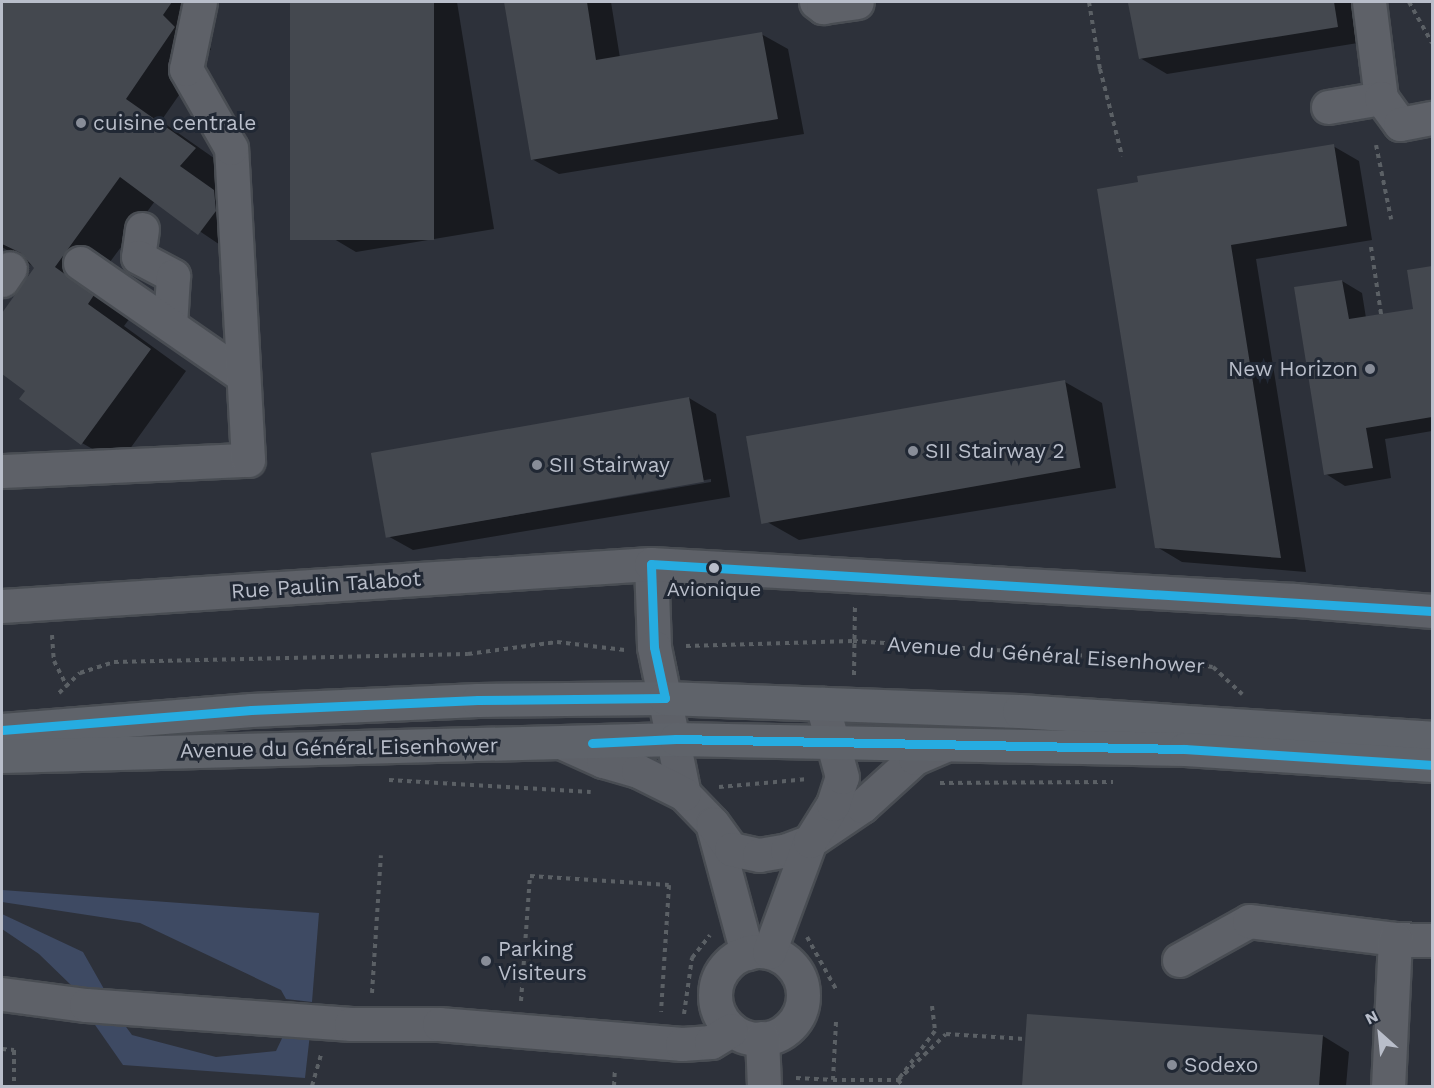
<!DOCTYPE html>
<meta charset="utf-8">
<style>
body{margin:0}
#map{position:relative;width:1434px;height:1088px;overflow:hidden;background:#2d313a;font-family:"Work Sans",sans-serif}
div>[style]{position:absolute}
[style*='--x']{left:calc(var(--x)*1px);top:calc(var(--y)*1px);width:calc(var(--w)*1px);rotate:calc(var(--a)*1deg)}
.water>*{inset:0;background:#3e4a63}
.shadow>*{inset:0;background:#0007}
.building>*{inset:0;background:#44484f;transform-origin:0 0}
.path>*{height:4px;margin-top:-2px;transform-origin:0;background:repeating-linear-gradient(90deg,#5b6065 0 4.5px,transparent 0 9px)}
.roads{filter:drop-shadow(2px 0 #494d53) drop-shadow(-2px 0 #494d53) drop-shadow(0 2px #494d53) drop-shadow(0 -2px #494d53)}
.minor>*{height:33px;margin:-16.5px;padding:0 16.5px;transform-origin:16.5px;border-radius:16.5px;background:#5e6168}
.minor>.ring{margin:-16.5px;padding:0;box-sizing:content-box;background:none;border:33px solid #5e6168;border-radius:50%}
.major>*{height:33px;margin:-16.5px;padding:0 16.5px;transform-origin:16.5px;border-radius:16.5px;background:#5f636a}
.bus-1>*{height:9px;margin:-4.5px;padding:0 4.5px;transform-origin:4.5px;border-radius:4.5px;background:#26ace1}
.dots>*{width:16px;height:16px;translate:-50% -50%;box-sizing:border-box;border:3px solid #212834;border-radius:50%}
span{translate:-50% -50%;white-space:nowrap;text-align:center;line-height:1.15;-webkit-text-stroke:6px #212834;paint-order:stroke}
.bus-label{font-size:20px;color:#b9beca}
.poi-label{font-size:21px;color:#b9beca}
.left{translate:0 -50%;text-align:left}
.right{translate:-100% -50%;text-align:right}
.street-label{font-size:21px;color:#b9beca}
.frame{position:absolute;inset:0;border:3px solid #b9beca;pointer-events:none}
.north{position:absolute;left:1350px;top:1004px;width:60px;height:60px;-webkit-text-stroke:4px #212834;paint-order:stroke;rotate:333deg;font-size:16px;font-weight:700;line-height:24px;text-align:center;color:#b9beca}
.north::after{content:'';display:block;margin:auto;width:21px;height:27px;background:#b9beca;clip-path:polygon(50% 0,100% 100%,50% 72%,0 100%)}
</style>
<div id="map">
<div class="water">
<i style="clip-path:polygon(2px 890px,319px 913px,312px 1002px,286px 999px,281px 990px,140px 923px,2px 902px)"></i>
<i style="clip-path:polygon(2px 914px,83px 952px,104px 989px,73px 987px,39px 954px,2px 929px)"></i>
<i style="clip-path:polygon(121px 1020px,132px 1035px,216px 1057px,276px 1051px,285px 1032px,310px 1034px,305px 1078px,123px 1065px,93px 1022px)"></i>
</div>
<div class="shadow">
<i style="clip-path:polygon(2px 2px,193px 2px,199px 37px,211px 49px,161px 121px,231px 170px,215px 189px,251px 212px,235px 255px,155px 201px,90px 289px,130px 318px,124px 326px,186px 371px,119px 464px,82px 443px,27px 390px,2px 373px,2px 316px,36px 268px,2px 247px)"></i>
<i style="clip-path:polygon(291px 2px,457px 2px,494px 229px,356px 252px,329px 236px)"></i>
<i style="clip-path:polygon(506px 2px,611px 2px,620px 58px,761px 34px,788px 49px,804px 134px,559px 174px,532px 159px)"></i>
<i style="clip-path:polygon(1151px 2px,1358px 2px,1364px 42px,1167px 74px,1140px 58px,1130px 5px)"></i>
<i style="clip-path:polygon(1333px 146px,1359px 161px,1372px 240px,1256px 259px,1306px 572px,1182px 562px,1157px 547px,1099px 190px)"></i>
<i style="clip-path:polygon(1432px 267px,1432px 431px,1385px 439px,1391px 478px,1345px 486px,1326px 474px,1342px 281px,1362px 293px,1366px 318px,1415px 310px,1409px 271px)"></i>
<i style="clip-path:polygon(1065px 382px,1102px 403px,1116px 488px,799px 540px,762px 519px)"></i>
<i style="clip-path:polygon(evenodd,689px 398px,716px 414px,730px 497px,413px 550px,386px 535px,689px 398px,711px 479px,711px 482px,408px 533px,408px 530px,711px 479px)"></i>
<i style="clip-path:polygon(1028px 1016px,1323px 1036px,1349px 1052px,1346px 1086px,1023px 1086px)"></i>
</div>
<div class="building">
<i style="clip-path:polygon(2px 2px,172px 2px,163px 15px,175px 27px,126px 99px,196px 148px,180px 166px,214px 190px,216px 211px,198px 235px,120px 177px,55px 267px,94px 295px,88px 304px,151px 349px,81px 445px,19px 399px,25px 391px,2px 374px,2px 313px,34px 268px,21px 253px,2px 244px)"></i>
<i style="left:290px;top:2px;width:144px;height:238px"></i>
<i style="clip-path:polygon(504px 2px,587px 2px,596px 60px,762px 32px,778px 119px,531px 160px)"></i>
<i style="clip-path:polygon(1146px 2px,1334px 2px,1338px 27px,1139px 59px,1128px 3px)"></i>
<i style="clip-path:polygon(1334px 144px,1347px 226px,1231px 245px,1281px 558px,1155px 548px,1097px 189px,1138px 182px,1137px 176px)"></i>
<i style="clip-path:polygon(1432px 266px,1432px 417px,1366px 428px,1373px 468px,1324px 475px,1294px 287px,1342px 280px,1349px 319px,1413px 309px,1407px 270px)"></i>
<i style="left:1065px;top:380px;width:89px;height:324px;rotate:80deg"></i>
<i style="left:689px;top:397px;width:86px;height:323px;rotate:80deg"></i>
<i style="clip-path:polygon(1027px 1014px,1323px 1035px,1319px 1086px,1022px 1086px)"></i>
</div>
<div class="path">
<i style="--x:1089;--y:2;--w:68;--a:80.7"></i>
<i style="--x:1100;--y:69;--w:90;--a:75.8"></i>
<i style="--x:1409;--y:2;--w:47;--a:60.7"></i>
<i style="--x:1376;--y:145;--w:76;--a:78.5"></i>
<i style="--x:1371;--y:247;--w:68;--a:81.5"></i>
<i style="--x:52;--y:635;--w:26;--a:86"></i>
<i style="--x:54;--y:661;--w:29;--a:63"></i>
<i style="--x:686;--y:646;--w:167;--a:-1.7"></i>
<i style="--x:853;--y:641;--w:321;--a:3.6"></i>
<i style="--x:1173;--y:661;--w:40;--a:8.5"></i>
<i style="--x:1213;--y:667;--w:40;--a:43"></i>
<i style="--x:854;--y:675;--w:70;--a:-89.2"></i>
<i style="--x:59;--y:693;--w:29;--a:-44"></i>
<i style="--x:80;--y:673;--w:36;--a:-18"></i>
<i style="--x:114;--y:662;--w:354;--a:-1.3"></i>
<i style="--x:468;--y:654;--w:90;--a:-7.7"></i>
<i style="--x:557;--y:642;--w:68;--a:6.7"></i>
<i style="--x:389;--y:780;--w:202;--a:3.4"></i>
<i style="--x:940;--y:783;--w:173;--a:-0.3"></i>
<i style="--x:719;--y:787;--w:89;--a:-5.1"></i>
<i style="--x:807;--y:937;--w:62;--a:60.9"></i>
<i style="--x:372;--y:993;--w:138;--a:-86.3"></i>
<i style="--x:521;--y:1001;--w:125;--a:-85.9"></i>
<i style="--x:530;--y:876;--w:139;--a:3.7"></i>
<i style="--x:669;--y:885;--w:127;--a:93.6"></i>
<i style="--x:932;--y:1006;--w:25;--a:83"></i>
<i style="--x:935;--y:1031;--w:61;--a:127.1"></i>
<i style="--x:898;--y:1080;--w:66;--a:-43.8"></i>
<i style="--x:946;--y:1034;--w:79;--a:3.6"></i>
<i style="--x:684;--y:1014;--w:57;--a:-81.9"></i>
<i style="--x:692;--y:958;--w:29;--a:-52"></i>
<i style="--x:836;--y:1022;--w:58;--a:93"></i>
<i style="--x:833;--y:1080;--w:65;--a:0"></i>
<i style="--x:898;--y:1080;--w:8;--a:50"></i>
<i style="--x:2;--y:1049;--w:12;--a:5"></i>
<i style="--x:14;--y:1050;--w:36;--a:90"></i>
<i style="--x:796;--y:1078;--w:35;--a:3"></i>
<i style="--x:312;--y:1086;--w:33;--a:-74"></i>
<i style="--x:614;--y:1086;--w:17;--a:-87"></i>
</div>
<div class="roads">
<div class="minor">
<i style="--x:816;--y:2;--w:9;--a:36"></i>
<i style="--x:823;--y:7;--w:34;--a:-8"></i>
<i style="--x:1369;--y:2;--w:97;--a:82.9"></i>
<i style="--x:1328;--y:107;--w:54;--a:-9.6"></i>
<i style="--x:1381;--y:98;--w:32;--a:54"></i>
<i style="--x:1400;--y:124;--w:33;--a:-11"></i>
<i style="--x:142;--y:229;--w:28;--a:98"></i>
<i style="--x:138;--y:257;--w:40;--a:28"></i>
<i style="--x:173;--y:276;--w:49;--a:93.5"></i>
<i style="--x:80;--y:263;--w:198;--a:34.7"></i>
<i style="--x:2;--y:280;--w:14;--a:-56"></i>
<i style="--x:2;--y:471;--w:246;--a:-2.6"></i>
<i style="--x:248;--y:460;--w:312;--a:-93.1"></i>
<i style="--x:231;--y:148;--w:91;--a:-119.7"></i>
<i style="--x:186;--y:69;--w:68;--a:-78.2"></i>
<i style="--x:651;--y:564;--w:83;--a:87.9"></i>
<i style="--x:654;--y:647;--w:150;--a:78.5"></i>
<i style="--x:684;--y:794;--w:40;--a:46"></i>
<i style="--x:712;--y:823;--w:135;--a:74.9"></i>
<i style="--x:2;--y:606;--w:650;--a:-3.7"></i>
<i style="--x:651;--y:564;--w:645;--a:3.2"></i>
<i style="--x:1295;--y:600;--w:137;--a:4.6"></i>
<i style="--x:565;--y:744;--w:42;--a:24.1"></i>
<i style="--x:603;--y:761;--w:36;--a:16"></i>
<i style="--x:638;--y:771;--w:51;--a:26.6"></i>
<i style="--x:713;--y:824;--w:31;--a:54"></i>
<i style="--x:731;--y:849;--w:29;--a:12"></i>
<i style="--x:759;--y:855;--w:28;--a:-10"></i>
<i style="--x:787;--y:850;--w:25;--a:-21"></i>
<i style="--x:810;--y:841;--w:63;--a:-33.9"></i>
<i style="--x:862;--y:806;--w:72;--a:-42.2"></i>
<i style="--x:915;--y:758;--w:33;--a:-23"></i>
<i style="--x:1395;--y:939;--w:37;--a:2"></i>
<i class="ring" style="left:715px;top:951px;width:55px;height:55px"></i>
<i style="--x:769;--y:952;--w:118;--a:-69.7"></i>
<i style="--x:810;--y:841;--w:44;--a:-58.1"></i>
<i style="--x:833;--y:804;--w:28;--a:-72"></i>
<i style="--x:842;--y:777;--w:76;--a:-105.3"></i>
<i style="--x:1179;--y:960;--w:80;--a:-29.1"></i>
<i style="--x:1249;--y:921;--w:147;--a:7"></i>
<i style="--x:1395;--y:939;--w:147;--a:92.7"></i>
<i style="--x:2;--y:994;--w:85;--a:7.5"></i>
<i style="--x:86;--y:1005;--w:266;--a:4.1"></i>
<i style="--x:351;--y:1024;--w:88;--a:0"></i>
<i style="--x:439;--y:1024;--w:244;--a:4.7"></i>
<i style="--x:682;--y:1044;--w:29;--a:-4"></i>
<i style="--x:711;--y:1042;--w:23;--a:-31"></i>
<i style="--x:762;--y:1038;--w:48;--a:87.6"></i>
</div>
<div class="major">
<i style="--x:2;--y:730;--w:250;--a:-4.6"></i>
<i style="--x:251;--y:710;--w:227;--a:-2.5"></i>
<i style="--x:478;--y:700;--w:187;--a:-0.6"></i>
<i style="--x:665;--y:698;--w:354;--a:2.1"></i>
<i style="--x:1019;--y:711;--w:414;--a:3.7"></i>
<i style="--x:2;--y:756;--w:674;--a:-1.44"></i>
<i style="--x:676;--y:739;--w:509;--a:1.13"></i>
<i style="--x:1185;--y:749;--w:248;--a:3.7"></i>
</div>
</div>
<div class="bus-1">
<i style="--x:2;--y:730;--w:250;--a:-4.6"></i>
<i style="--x:251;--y:710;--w:227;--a:-2.5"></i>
<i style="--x:478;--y:700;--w:187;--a:-0.6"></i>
<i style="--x:665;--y:698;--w:52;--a:-102.2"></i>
<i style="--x:654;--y:647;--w:83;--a:-92.1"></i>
<i style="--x:651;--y:564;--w:782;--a:3.44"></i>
<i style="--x:592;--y:743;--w:84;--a:-2.7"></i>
<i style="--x:676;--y:739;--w:509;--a:1.13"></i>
<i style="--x:1185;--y:749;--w:248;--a:3.7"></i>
</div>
<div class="dots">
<i style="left:81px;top:123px;background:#888d98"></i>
<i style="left:1370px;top:369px;background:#888d98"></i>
<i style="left:913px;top:451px;background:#888d98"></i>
<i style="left:537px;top:465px;background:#888d98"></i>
<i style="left:714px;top:568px;background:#b9beca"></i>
<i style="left:486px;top:961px;background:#888d98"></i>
<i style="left:1172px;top:1065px;background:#888d98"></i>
</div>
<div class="bus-label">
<span style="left:714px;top:589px">Avionique</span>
</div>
<div class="poi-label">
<span class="left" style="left:93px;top:123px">cuisine centrale</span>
<span class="right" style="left:1358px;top:369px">New Horizon</span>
<span class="left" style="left:925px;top:451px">SII Stairway 2</span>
<span class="left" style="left:549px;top:465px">SII Stairway</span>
<span class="left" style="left:498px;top:961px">Parking<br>Visiteurs</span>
<span class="left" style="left:1184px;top:1065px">Sodexo</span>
</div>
<div class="street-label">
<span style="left:326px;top:585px;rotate:-4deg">Rue Paulin Talabot</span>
<span style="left:1046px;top:655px;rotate:4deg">Avenue du Général Eisenhower</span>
<span style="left:339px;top:748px;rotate:-1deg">Avenue du Général Eisenhower</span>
</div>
<div class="frame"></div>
<div class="north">N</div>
</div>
